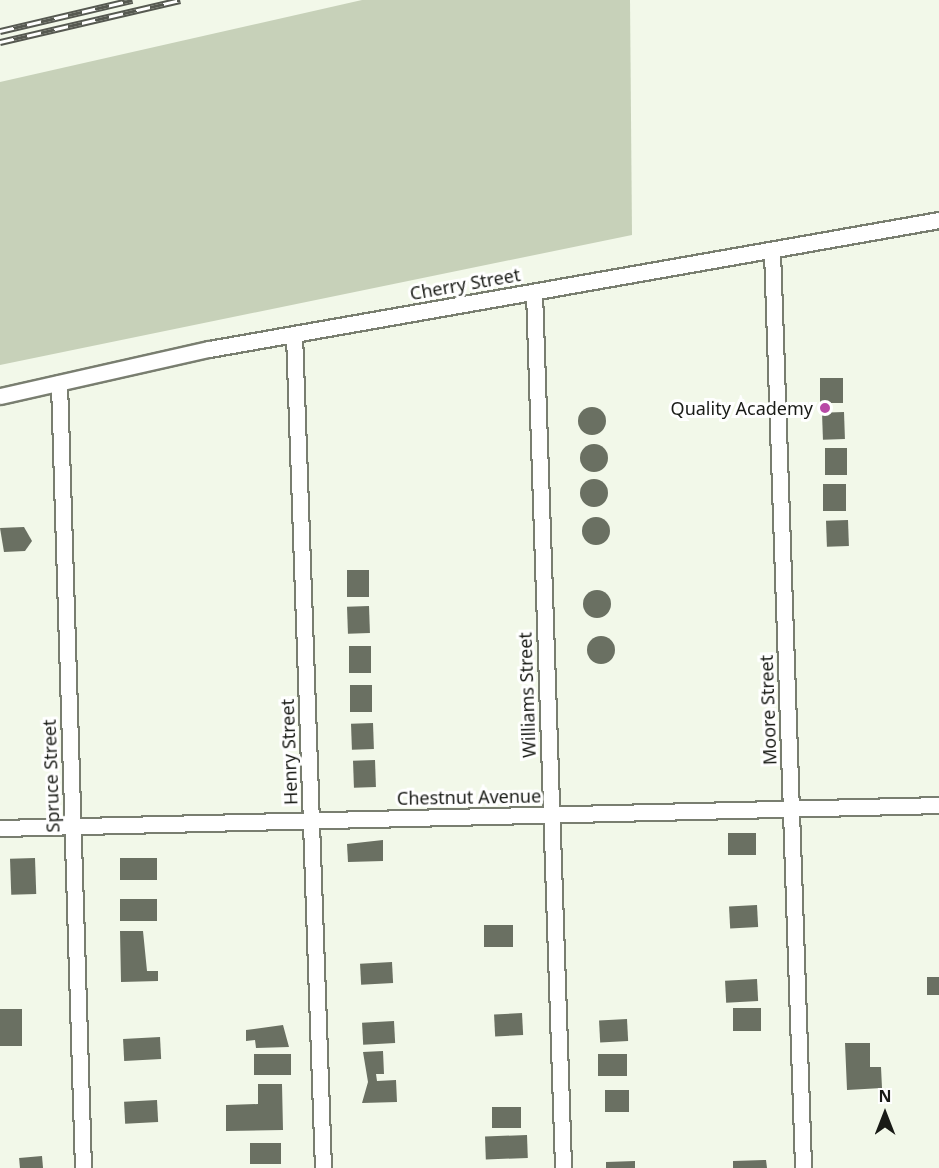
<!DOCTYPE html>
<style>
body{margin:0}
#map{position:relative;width:939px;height:1168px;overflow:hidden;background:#f2f8e9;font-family:"Noto Sans",sans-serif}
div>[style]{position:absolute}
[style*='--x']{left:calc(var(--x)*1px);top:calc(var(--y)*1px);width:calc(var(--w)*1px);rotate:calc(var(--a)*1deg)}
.green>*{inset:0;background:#c7d1b9}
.building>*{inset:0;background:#6a7062;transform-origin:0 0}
.round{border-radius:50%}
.roads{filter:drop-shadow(2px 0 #797e70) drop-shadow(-2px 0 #797e70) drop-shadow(0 2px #797e70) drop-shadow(0 -2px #797e70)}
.minor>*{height:15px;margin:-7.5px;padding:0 7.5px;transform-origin:7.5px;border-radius:7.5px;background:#fff}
.rail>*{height:7px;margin-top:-3.5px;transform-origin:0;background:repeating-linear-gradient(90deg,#fff 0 14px,#565951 0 28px);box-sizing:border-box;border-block:2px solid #565951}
.dots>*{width:16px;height:16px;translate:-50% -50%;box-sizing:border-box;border:3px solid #fff;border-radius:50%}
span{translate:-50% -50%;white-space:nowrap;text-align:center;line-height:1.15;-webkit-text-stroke:6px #fff;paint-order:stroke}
.street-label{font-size:18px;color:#191b16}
.poi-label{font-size:18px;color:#191b16}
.right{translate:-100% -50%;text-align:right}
.north{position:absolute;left:855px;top:1084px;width:60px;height:60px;-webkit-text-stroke:4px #fff;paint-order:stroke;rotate:0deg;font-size:16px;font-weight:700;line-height:24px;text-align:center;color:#191b16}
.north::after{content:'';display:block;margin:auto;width:21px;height:27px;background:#191b16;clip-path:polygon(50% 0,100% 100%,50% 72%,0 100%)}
</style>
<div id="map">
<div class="green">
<i style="clip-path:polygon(362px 0,630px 0,632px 235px,0 365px,0 82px)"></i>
</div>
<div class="building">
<i style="left:820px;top:378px;width:23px;height:25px"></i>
<i class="round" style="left:578px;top:407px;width:28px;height:28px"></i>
<i style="left:844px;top:412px;width:27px;height:22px;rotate:88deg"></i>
<i class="round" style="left:580px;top:444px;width:28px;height:28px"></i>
<i style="left:825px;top:448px;width:22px;height:27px"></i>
<i class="round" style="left:580px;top:479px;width:28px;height:28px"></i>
<i style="left:823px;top:484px;width:23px;height:27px"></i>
<i class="round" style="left:582px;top:517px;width:28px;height:28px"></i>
<i style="left:848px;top:520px;width:26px;height:22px;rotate:88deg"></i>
<i style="clip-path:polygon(24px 527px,32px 541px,25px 551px,4px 552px,0 528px)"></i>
<i style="left:347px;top:570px;width:22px;height:27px"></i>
<i class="round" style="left:583px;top:590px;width:28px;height:28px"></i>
<i style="left:369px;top:606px;width:27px;height:22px;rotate:88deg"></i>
<i class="round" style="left:587px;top:636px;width:28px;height:28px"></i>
<i style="left:349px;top:646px;width:22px;height:27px"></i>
<i style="left:350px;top:685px;width:22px;height:27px"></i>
<i style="left:373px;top:723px;width:26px;height:22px;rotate:88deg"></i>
<i style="left:375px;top:760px;width:27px;height:22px;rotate:88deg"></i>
<i style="left:728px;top:833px;width:28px;height:22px"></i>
<i style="clip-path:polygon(383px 840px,383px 861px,348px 862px,347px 844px)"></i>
<i style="left:35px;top:858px;width:36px;height:25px;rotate:88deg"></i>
<i style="left:157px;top:858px;width:22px;height:37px;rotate:90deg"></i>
<i style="left:157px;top:899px;width:22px;height:37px;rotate:90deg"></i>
<i style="left:757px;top:905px;width:22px;height:28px;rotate:87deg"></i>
<i style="left:513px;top:925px;width:22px;height:29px;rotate:90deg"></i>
<i style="clip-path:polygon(120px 931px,143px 931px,147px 971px,158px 971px,158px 981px,121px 982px)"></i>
<i style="left:392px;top:962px;width:21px;height:32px;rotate:87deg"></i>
<i style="left:927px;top:977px;width:12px;height:18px"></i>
<i style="left:757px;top:979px;width:22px;height:32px;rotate:87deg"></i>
<i style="left:733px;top:1008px;width:28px;height:23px"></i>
<i style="left:0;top:1009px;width:22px;height:37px"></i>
<i style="left:522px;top:1013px;width:22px;height:28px;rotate:87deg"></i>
<i style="left:627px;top:1019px;width:22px;height:28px;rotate:87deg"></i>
<i style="left:394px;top:1021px;width:22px;height:32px;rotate:87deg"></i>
<i style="clip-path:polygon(283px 1025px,289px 1047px,256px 1048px,255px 1040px,246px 1041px,246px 1030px)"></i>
<i style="left:160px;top:1037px;width:22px;height:37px;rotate:87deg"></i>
<i style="clip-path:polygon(845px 1043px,870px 1043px,870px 1067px,881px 1067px,882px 1088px,847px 1090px)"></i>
<i style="clip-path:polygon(383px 1051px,384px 1074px,376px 1074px,377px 1081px,396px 1080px,397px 1102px,362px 1103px,368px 1082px,363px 1052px)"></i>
<i style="left:291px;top:1054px;width:21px;height:37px;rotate:90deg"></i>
<i style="left:627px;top:1054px;width:22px;height:29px;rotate:90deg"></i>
<i style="clip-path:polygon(258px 1084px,282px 1084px,283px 1130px,226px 1131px,226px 1105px,258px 1104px)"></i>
<i style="left:605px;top:1090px;width:24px;height:22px"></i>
<i style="left:157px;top:1100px;width:22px;height:33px;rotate:87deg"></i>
<i style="left:521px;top:1107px;width:21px;height:29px;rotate:90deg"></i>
<i style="left:527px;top:1135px;width:23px;height:42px;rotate:88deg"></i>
<i style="left:250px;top:1143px;width:31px;height:21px"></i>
<i style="left:42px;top:1156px;width:12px;height:23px;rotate:85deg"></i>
<i style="clip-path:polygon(766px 1160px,767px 1168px,733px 1168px,733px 1161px)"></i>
<i style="clip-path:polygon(635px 1161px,635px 1168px,606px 1168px,606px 1162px)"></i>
</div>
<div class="roads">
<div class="minor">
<i style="--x:772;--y:251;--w:918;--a:88.06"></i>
<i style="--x:534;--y:292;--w:876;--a:88.1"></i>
<i style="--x:294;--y:334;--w:835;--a:88.01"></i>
<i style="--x:59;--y:383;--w:785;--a:88.25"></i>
<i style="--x:0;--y:396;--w:214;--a:-12.7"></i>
<i style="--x:209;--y:349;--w:741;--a:-10.02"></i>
<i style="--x:0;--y:828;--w:939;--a:-1.4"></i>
</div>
</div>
<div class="rail">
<i style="--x:0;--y:31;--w:136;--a:-13.2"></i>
<i style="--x:0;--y:42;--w:185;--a:-13.1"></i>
</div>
<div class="dots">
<i style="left:825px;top:408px;background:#b849a6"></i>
</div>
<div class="street-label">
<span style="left:465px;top:284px;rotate:-10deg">Cherry Street</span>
<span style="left:527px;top:695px;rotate:-92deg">Williams Street</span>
<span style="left:768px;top:710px;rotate:-92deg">Moore Street</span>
<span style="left:289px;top:752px;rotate:-92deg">Henry Street</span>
<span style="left:51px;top:776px;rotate:-92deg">Spruce Street</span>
<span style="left:469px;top:797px;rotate:-1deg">Chestnut Avenue</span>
</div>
<div class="poi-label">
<span class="right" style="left:813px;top:408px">Quality Academy</span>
</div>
<div class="north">N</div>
</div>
